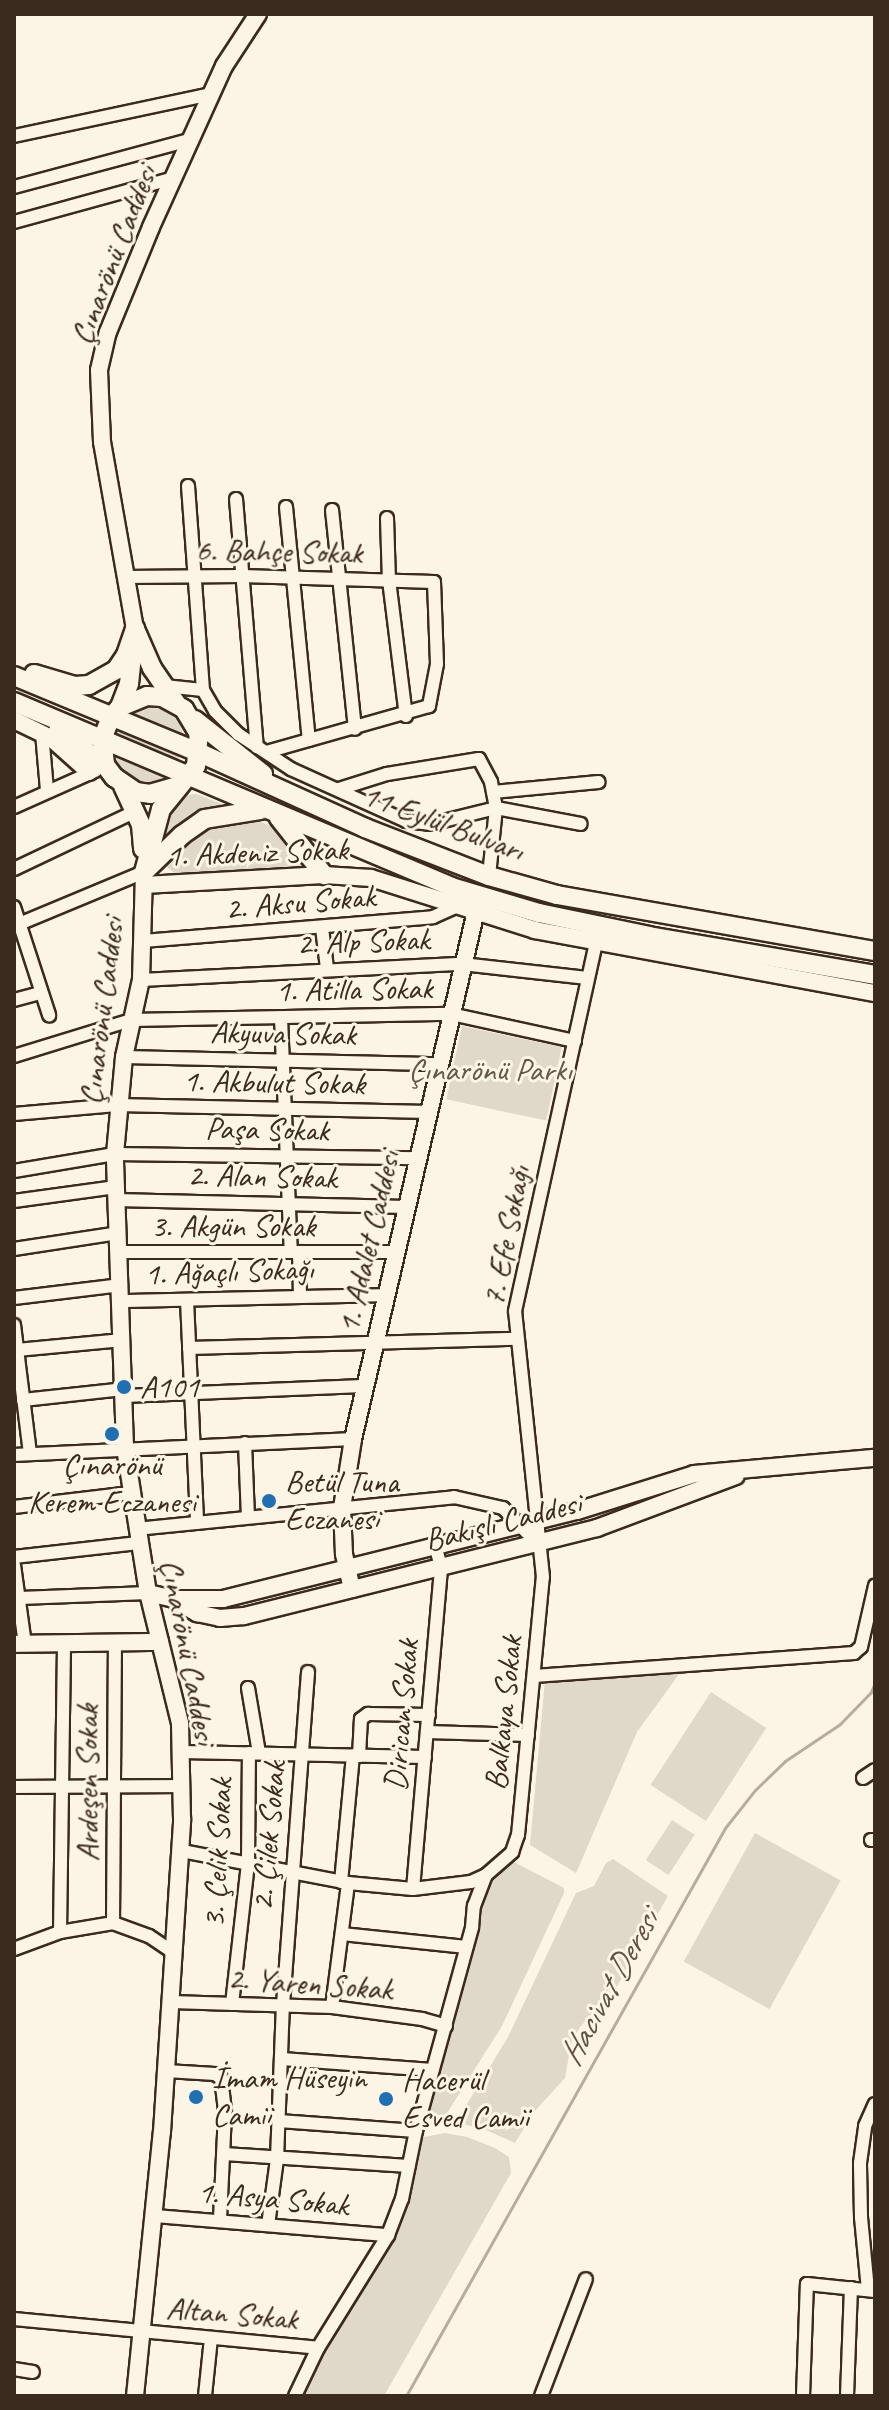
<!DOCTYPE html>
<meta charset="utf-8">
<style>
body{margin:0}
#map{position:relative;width:889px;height:2410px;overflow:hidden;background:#fcf5e5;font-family:Caveat,sans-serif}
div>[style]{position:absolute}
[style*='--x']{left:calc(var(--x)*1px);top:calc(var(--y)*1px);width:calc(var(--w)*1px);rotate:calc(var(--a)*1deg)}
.green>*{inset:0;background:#e0d8c8;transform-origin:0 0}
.stream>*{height:3px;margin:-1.5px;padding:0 1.5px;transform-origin:1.5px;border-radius:1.5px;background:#b7ad9e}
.roads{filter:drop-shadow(2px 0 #3b2a1e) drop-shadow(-2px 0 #3b2a1e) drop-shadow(0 2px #3b2a1e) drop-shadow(0 -2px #3b2a1e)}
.street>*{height:12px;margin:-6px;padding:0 6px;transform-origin:6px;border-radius:6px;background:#fcf5e5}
.secondary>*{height:16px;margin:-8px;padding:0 8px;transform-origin:8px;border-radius:8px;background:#fcf5e5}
.primary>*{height:18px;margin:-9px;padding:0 9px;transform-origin:9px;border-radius:9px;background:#fcf5e5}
.dots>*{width:22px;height:22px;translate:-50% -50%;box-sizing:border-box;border:4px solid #fcf5e5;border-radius:50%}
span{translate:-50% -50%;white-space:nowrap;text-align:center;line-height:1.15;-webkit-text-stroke:6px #fcf5e5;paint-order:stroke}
.street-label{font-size:32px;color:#3b2a1e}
.park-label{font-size:32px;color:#645648}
.poi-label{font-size:32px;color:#3b2a1e}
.left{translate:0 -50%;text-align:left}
.water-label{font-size:34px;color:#605144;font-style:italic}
.frame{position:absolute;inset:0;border:16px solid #3b2a1e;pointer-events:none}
</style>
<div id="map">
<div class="green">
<i style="clip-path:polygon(144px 704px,175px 713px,185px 738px,122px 712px)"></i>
<i style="left:116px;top:729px;width:69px;height:8px;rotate:23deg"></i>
<i style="clip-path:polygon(114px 756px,171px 779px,161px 788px,137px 786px,118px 769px)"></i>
<i style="clip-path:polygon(196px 794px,225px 805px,191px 816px,159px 844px,163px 814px,183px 795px)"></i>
<i style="clip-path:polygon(256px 820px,278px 829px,313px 865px,175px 874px,166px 866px,170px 854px,201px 825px)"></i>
<i style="left:462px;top:1026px;width:102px;height:75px;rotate:12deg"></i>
<i style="clip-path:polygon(682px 1670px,637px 1732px,576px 1873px,530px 1845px,545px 1680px)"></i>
<i style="left:711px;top:1692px;width:66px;height:111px;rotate:33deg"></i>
<i style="left:672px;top:1820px;width:27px;height:48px;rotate:33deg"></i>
<i style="left:755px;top:1833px;width:98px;height:147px;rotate:29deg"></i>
<i style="clip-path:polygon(613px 1859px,668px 1896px,615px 1990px,580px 2027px,571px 2044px,565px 2078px,534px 2112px,515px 2143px,486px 2130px,456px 2122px,508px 2037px,576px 1893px,594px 1886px,606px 1863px)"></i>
<i style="clip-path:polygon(512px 1861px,564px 1888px,564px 1893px,502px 2026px,442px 2121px,428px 2126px,424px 2124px,483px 1892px)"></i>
<i style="clip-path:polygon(445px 2133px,467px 2137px,495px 2148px,509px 2157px,511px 2173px,384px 2396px,301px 2396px,324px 2348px,387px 2243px,419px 2138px)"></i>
</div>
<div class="stream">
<i style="--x:406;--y:2396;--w:651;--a:-60.68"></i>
<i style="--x:725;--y:1828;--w:48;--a:-51.7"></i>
<i style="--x:755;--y:1790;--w:42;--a:-44"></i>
<i style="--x:785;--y:1761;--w:66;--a:-33.9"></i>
<i style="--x:840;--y:1724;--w:45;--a:-45.9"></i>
<i style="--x:871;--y:1692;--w:11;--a:-68"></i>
</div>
<div class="roads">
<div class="street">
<i style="--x:14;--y:136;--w:201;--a:-12"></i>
<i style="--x:14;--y:187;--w:182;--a:-15"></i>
<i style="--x:14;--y:222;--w:166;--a:-15.4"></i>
<i style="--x:188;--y:486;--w:205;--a:85.8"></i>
<i style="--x:203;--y:690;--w:24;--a:60"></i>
<i style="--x:215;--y:711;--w:33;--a:45"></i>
<i style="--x:238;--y:734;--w:64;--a:33.4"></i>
<i style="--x:291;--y:769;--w:126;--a:24.3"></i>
<i style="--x:406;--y:821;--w:25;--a:7"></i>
<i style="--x:431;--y:824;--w:67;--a:-13.8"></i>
<i style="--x:496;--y:808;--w:86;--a:10.7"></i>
<i style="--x:236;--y:499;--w:249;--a:85.2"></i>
<i style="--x:286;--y:507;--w:234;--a:84.4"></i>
<i style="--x:332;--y:510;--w:220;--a:84"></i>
<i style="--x:387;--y:518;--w:62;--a:88.2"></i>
<i style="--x:389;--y:580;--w:137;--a:82.9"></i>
<i style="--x:124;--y:577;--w:118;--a:-0.5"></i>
<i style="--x:242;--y:576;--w:192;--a:1.8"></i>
<i style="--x:434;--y:582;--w:82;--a:87.9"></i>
<i style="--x:437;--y:664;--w:43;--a:100.8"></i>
<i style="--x:429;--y:706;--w:169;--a:164.2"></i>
<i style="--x:164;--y:686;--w:39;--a:6"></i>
<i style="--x:42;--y:733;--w:57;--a:85"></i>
<i style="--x:339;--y:789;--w:50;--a:-17.4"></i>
<i style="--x:387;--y:774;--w:93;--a:-9.3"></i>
<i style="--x:479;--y:759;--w:26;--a:62"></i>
<i style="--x:491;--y:782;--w:26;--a:79"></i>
<i style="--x:496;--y:808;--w:68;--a:95.9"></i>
<i style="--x:493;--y:792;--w:106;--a:-5.4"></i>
<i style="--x:14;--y:807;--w:89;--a:-24"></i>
<i style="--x:14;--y:869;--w:135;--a:-25.4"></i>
<i style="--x:14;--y:907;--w:114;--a:72"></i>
<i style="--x:19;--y:924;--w:135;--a:-22.6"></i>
<i style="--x:322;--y:928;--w:40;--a:82.9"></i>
<i style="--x:143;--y:941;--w:291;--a:-4.7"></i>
<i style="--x:433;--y:917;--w:27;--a:-24"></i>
<i style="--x:141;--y:980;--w:321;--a:-2.9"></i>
<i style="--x:462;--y:964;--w:126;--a:6.4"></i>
<i style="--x:14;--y:1000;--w:27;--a:-15"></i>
<i style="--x:281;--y:1018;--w:234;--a:87.6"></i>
<i style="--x:14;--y:1056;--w:122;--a:-17.1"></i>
<i style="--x:131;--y:1020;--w:320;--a:-1.1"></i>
<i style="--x:451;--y:1014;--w:127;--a:12.3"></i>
<i style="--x:124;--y:1057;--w:316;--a:1.3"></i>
<i style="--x:14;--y:1114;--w:103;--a:-5"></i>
<i style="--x:117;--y:1105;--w:312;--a:1.3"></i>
<i style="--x:14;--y:1171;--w:102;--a:-9.6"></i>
<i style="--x:115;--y:1154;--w:303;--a:0.8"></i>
<i style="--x:116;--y:1200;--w:290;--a:1.4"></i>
<i style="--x:14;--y:1201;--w:103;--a:-7.8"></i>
<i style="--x:14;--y:1249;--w:105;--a:-8.7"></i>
<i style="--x:119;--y:1252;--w:277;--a:0"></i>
<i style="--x:299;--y:1252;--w:44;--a:88.7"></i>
<i style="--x:14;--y:1298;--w:108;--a:-6.9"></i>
<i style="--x:187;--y:1300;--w:223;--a:87.4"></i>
<i style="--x:122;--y:1301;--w:262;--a:-1.3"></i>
<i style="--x:14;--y:1325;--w:129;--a:82.9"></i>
<i style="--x:189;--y:1348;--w:327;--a:-1.6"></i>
<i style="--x:17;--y:1350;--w:106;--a:-5.4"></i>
<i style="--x:124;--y:1396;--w:239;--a:-2.4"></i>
<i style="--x:23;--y:1400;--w:103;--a:-6.2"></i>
<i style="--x:245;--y:1443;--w:74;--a:87.7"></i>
<i style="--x:14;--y:1455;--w:339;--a:-2.7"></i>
<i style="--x:14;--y:1507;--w:118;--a:-6.8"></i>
<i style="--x:136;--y:1529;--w:320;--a:-5.7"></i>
<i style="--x:454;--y:1497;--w:50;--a:12.7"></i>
<i style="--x:503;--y:1508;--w:50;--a:45.8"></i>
<i style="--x:14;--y:1557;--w:125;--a:-6.4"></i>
<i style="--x:14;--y:1565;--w:80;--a:82.1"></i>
<i style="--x:20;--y:1598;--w:128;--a:-2.2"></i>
<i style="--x:534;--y:1676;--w:321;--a:-4.1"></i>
<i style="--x:854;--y:1653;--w:9;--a:-41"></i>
<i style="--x:861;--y:1647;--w:63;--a:-77.1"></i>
<i style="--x:248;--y:1688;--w:66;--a:80.4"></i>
<i style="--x:427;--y:1732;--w:101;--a:1.7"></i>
<i style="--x:182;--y:1752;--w:243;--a:1.2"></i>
<i style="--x:359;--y:1756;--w:37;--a:-87"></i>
<i style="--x:361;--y:1719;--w:9;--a:-36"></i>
<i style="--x:368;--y:1714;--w:61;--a:0.9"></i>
<i style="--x:863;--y:1778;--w:14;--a:-34"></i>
<i style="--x:14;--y:1787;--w:168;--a:-0.3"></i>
<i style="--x:871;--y:1840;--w:4;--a:0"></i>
<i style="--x:182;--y:1851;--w:169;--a:10.9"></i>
<i style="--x:348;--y:1883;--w:65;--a:5.3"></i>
<i style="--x:413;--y:1889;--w:58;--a:-6.9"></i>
<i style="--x:471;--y:1882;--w:17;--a:-25"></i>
<i style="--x:486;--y:1875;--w:35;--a:-41"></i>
<i style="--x:512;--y:1852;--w:18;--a:-71"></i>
<i style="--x:518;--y:1835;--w:259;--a:-84.5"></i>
<i style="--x:543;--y:1577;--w:267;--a:-96"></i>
<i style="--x:515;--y:1311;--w:378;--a:-77.6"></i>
<i style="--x:341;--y:1882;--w:127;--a:-84.6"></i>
<i style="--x:413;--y:1889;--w:323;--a:-85"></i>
<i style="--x:441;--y:1567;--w:23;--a:-105"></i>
<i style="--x:113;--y:1923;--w:279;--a:-89.6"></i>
<i style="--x:60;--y:1932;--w:288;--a:-89.2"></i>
<i style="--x:342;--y:1934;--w:125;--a:6"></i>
<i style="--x:14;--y:1949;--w:49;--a:-20.3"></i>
<i style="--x:60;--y:1932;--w:54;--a:-9.6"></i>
<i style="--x:113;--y:1923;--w:38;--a:20"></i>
<i style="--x:149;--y:1936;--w:30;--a:34"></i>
<i style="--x:171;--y:2002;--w:161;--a:1.8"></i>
<i style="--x:332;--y:2007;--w:91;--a:7.6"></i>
<i style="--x:422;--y:2019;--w:25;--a:16"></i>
<i style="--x:232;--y:2004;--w:142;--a:-83.5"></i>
<i style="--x:248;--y:1863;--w:110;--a:-89.5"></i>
<i style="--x:332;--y:2007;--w:125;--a:-82.6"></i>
<i style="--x:282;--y:2059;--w:151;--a:4.2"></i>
<i style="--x:166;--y:2071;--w:49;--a:3.5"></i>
<i style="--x:215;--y:2074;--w:7;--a:34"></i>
<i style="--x:221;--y:2078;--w:35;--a:83"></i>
<i style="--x:225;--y:2113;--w:107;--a:92.7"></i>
<i style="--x:279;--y:2121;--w:137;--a:4.2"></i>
<i style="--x:224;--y:2154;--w:185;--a:3.7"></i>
<i style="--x:155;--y:2216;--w:234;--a:4.7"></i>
<i style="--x:268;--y:2225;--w:67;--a:-82.2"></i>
<i style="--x:277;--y:2159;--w:154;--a:-87.8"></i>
<i style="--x:283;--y:2005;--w:334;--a:-85.7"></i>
<i style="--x:868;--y:2290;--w:73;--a:-95.5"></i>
<i style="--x:861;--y:2217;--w:54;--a:-91.1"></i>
<i style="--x:860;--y:2163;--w:37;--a:-82"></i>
<i style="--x:865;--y:2126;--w:24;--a:-66"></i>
<i style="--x:14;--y:2319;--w:305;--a:5.4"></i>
<i style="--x:14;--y:2369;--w:19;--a:9"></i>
<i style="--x:205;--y:2396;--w:58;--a:-84.1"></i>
<i style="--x:295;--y:2396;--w:53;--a:-64.4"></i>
<i style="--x:318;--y:2348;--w:133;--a:-58.2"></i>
<i style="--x:388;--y:2235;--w:39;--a:-69"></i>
<i style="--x:402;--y:2199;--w:69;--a:-78.4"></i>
<i style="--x:416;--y:2131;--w:212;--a:-74.6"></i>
<i style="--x:472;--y:1927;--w:21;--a:-85"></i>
<i style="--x:474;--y:1906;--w:33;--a:-69"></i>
<i style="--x:541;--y:2396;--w:125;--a:-69"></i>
<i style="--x:803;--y:2396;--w:112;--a:-88"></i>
<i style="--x:807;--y:2284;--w:68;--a:5.9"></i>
<i style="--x:847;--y:2396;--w:108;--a:-87.9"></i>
</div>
<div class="secondary">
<i style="--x:135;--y:629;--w:190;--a:-100"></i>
<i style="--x:102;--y:442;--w:72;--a:-92.4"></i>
<i style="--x:99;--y:370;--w:39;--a:-77"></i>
<i style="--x:108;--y:332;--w:113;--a:-67.7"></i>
<i style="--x:151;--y:227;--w:177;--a:-65.6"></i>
<i style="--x:224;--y:66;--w:62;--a:-56.8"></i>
<i style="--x:14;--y:720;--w:41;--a:25.9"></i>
<i style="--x:51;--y:738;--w:51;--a:41.8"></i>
<i style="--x:144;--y:885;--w:180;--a:-3.2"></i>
<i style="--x:324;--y:875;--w:47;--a:3.7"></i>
<i style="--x:371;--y:878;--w:172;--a:17.6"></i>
<i style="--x:535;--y:930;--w:346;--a:10.5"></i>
<i style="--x:352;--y:1589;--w:36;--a:-103"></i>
<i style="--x:344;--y:1554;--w:46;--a:-92.5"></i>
<i style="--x:342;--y:1508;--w:70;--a:-80.9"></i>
<i style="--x:353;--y:1439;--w:542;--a:-76.89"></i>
<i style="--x:148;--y:1593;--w:27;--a:13"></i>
<i style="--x:174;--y:1599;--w:49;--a:0"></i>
<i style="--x:223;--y:1599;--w:365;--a:-14"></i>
<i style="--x:577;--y:1511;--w:123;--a:-17.5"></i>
<i style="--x:694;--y:1474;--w:182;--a:-5.1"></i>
<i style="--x:175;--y:1600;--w:26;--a:31"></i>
<i style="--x:197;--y:1613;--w:24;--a:12"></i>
<i style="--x:220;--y:1618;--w:24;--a:-5"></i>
<i style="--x:244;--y:1616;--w:364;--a:-14"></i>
<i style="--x:597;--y:1528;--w:148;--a:-20.5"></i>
<i style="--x:14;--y:1644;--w:146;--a:-0.8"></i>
<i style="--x:135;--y:2396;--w:265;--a:-84.2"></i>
<i style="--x:162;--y:2132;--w:314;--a:-86.3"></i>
<i style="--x:182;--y:1819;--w:96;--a:-91.2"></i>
<i style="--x:180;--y:1723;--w:134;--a:-103.8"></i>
<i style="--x:148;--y:1593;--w:148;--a:-99"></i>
<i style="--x:125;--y:1447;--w:293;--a:-92"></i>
<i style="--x:115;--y:1154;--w:97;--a:-84.7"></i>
<i style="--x:124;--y:1057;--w:79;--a:-77.6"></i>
<i style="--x:141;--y:980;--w:108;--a:-88.4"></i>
</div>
<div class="primary">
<i style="--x:135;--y:629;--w:43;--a:66.4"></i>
<i style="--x:152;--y:668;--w:42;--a:55.6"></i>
<i style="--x:34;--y:674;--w:43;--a:16.3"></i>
<i style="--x:75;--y:686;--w:14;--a:-4"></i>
<i style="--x:89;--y:685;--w:31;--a:-29"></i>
<i style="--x:116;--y:670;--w:18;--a:-56"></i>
<i style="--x:126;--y:655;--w:28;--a:-71"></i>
<i style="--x:14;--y:676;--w:201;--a:22.5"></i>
<i style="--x:200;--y:753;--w:181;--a:24.4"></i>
<i style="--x:365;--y:828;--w:133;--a:21.2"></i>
<i style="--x:489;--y:876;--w:71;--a:15.6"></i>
<i style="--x:557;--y:895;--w:323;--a:10"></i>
<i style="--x:14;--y:702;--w:475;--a:22.9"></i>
<i style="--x:451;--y:887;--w:92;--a:16.5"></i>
<i style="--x:539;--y:913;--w:112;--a:11.8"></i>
<i style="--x:649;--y:936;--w:229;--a:9.8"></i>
<i style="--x:120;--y:707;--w:25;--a:-69"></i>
<i style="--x:129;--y:684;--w:36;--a:-84"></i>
<i style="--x:195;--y:720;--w:87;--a:38.5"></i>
<i style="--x:58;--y:731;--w:58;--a:35.9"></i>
<i style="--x:123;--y:786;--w:43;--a:65.2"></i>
<i style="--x:141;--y:825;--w:24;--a:85"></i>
<i style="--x:279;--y:818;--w:73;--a:51.7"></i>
<i style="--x:144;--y:872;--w:65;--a:-74.9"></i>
<i style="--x:161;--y:809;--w:55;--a:-50.9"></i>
<i style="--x:196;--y:766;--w:32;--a:-85"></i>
<i style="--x:199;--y:734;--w:29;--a:-121"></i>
<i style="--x:184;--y:709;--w:25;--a:-151"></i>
<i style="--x:162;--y:697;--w:15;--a:-176"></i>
<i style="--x:147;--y:696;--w:29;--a:158"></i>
<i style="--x:120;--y:707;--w:13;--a:132"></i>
<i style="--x:111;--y:717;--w:24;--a:112"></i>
<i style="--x:102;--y:739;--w:26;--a:83"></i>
<i style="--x:105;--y:765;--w:15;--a:53"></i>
<i style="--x:114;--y:777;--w:27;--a:34"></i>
<i style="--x:136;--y:792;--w:14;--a:8"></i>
<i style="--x:150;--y:794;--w:29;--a:-16"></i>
<i style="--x:144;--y:872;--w:53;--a:-44.2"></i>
<i style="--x:182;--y:835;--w:28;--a:-35"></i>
<i style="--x:205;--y:819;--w:56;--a:-9.3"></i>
</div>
</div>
<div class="dots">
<i style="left:124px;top:1387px;background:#1f6fb2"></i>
<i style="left:112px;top:1434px;background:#1f6fb2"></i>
<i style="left:269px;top:1501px;background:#1f6fb2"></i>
<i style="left:196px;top:2097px;background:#1f6fb2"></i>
<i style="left:386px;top:2099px;background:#1f6fb2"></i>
</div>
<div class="street-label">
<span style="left:114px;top:255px;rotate:-69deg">Çınarönü Caddesi</span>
<span style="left:279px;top:552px;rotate:1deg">6. Bahçe Sokak</span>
<span style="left:443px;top:823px;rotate:20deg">11 Eylül Bulvarı</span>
<span style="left:257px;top:853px;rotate:-2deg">1. Akdeniz Sokak</span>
<span style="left:300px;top:903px;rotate:-5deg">2. Aksu Sokak</span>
<span style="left:363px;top:942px;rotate:-2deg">2. Alp Sokak</span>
<span style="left:354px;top:990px;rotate:-1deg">1. Atilla Sokak</span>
<span style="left:102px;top:1011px;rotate:-83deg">Çınarönü Caddesi</span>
<span style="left:283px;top:1034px;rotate:1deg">Akyuva Sokak</span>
<span style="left:274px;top:1083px;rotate:1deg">1. Akbulut Sokak</span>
<span style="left:267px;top:1130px;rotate:1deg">Paşa Sokak</span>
<span style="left:262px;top:1177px;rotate:1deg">2. Alan Sokak</span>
<span style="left:233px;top:1226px">3. Akgün Sokak</span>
<span style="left:507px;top:1236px;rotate:-79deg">7. Efe Sokağı</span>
<span style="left:369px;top:1242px;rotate:-77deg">1. Adalet Caddesi</span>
<span style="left:229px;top:1272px;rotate:-2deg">1. Ağaçlı Sokağı</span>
<span style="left:503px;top:1522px;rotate:-14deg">Bakışlı Caddesi</span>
<span style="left:188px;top:1652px;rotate:79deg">Çınarönü Caddesi</span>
<span style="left:504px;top:1713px;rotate:-84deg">Balkaya Sokak</span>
<span style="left:402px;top:1715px;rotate:-85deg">Dirican Sokak</span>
<span style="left:88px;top:1783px;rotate:-90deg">Ardeşen Sokak</span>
<span style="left:269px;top:1836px;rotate:-85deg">2. Çilek Sokak</span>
<span style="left:218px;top:1853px;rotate:-87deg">3. Çelik Sokak</span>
<span style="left:310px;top:1984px;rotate:4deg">2. Yaren Sokak</span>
<span style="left:273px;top:2199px;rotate:5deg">1. Asya Sokak</span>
<span style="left:232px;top:2314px;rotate:5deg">Altan Sokak</span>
</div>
<div class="park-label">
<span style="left:490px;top:1070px">Çınarönü Parkı</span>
</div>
<div class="poi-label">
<span class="left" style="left:140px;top:1387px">A101</span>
<span style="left:112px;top:1484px">Çınarönü<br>Kerem Eczanesi</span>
<span class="left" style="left:285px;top:1501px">Betül Tuna<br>Eczanesi</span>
<span class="left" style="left:212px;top:2097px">İmam Hüseyin<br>Camii</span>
<span class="left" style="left:402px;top:2099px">Hacerül<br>Esved Camii</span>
</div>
<div class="water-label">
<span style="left:608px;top:1988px;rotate:-61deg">Hacivat Deresi</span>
</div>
<div class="frame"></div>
</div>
